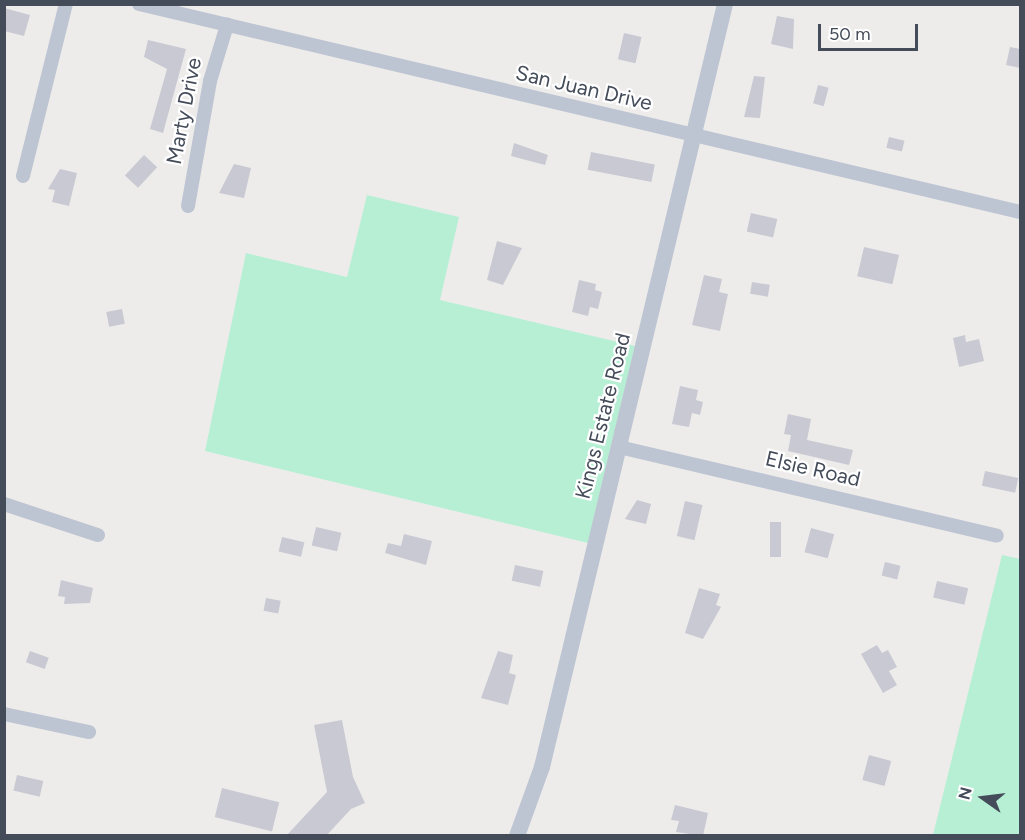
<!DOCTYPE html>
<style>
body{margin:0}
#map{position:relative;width:1025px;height:840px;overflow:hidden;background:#eeeceb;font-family:Figtree,sans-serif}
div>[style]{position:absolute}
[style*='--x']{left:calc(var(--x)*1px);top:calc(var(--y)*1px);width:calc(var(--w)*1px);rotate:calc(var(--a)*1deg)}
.green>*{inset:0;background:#b7efd5}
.building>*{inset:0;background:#c8c9d2;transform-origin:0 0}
.minor>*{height:14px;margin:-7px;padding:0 7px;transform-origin:7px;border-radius:7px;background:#bec5d2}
.tertiary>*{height:16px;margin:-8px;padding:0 8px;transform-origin:8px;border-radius:8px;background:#bec5d2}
span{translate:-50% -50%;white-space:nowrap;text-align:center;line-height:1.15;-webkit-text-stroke:4.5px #fff;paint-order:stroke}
.street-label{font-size:21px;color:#444c59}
.frame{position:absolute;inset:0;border:6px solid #444c59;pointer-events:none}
.north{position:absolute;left:953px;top:768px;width:60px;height:60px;-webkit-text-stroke:4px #fff;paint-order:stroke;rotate:284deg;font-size:16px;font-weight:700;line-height:24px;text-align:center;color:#444c59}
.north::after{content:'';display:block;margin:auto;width:21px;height:27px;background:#444c59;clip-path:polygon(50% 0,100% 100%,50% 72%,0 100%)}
.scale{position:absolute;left:818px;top:24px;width:100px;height:27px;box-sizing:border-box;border:3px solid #444c59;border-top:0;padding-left:8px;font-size:18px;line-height:21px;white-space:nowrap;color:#444c59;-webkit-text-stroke:4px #fff;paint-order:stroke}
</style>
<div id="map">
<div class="green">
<i style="clip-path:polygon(367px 195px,459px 217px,440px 300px,635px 346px,588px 543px,205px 451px,246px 253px,347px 277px)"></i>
<i style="clip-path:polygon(1002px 555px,1020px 559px,1020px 835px,933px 835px)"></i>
</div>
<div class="building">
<i style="clip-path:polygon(4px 8px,30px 15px,24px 36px,4px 31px)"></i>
<i style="clip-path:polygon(777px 16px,794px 19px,793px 49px,771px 44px)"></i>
<i style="left:624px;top:33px;width:18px;height:27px;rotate:13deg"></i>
<i style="clip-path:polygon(148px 40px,186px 49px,163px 133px,150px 129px,167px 69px,144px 57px)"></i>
<i style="clip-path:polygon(1010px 47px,1020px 49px,1020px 68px,1006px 65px)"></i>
<i style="clip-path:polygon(754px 76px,765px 77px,760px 118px,744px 117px)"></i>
<i style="left:818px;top:85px;width:11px;height:19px;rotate:15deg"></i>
<i style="left:889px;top:137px;width:16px;height:11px;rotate:14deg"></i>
<i style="clip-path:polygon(514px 143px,548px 155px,545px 165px,511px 156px)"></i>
<i style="left:591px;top:152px;width:65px;height:18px;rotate:11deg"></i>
<i style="left:144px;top:155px;width:18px;height:28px;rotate:43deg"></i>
<i style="clip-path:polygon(234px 164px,251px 168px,244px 198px,219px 193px)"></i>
<i style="clip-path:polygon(60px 169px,77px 173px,69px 206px,52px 202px,55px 190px,48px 189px)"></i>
<i style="left:751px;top:213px;width:27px;height:19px;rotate:13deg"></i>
<i style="clip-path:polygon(497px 241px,522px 248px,503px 285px,487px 280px)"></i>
<i style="left:864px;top:247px;width:36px;height:30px;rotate:13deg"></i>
<i style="clip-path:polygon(704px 275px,722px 279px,719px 292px,728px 294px,720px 331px,692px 325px)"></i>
<i style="clip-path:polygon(579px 280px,596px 284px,595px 290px,602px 292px,598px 309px,590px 307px,588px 316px,572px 312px)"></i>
<i style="left:752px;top:282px;width:18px;height:12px;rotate:9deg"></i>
<i style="left:122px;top:309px;width:15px;height:16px;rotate:79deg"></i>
<i style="clip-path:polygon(965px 335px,966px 342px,979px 339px,984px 361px,959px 367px,953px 338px)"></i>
<i style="clip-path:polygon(680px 386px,698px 390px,696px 400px,703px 402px,700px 415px,692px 413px,689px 427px,672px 424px)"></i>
<i style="clip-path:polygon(788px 414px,811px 419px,807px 440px,853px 450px,849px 465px,788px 451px,791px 435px,784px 434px)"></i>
<i style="left:985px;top:471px;width:34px;height:15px;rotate:12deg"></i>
<i style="clip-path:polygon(637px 500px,651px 504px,646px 524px,625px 519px)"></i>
<i style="left:685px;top:501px;width:18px;height:36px;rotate:13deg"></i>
<i style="left:770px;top:522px;width:11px;height:35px"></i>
<i style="left:316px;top:527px;width:26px;height:19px;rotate:13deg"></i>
<i style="left:811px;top:528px;width:24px;height:25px;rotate:15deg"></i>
<i style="clip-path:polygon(404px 534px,432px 541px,426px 565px,385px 553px,388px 543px,401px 546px)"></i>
<i style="left:282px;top:537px;width:23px;height:15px;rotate:13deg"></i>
<i style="left:885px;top:562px;width:16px;height:14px;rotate:14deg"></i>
<i style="left:515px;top:565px;width:29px;height:16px;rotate:12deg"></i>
<i style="clip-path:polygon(61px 580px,93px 588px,90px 603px,64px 604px,65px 597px,58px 596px)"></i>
<i style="left:937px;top:581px;width:32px;height:17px;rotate:13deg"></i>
<i style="clip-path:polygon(699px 588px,720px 594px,716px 605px,721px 607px,703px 639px,685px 633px)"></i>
<i style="left:266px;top:598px;width:15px;height:13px;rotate:11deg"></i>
<i style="clip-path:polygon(877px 645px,882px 653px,888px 650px,897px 667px,889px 671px,897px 685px,883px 693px,861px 654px)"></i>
<i style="left:30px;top:651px;width:20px;height:12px;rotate:20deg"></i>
<i style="clip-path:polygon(498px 651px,513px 655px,509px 673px,516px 675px,508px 705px,481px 698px)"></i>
<i style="clip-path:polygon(342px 720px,353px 777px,365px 803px,351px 809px,326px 836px,286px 836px,327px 792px,314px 725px)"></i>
<i style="left:869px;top:755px;width:23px;height:26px;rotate:15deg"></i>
<i style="left:17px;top:775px;width:27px;height:16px;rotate:13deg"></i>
<i style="left:222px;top:788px;width:59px;height:30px;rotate:14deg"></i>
<i style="clip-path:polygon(675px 805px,708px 813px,703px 836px,676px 832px,679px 821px,671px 820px)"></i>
</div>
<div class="minor">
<i style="--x:139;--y:4;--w:905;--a:13.28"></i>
<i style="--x:23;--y:176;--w:177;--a:-76"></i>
<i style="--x:188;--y:206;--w:127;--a:-80"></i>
<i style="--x:210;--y:81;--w:59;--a:-73.1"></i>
<i style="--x:619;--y:447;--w:388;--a:13.2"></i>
<i style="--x:4;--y:504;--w:99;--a:18.3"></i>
<i style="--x:4;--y:714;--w:87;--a:12"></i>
</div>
<div class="tertiary">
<i style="--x:517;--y:836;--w:73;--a:-70.1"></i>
<i style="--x:542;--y:767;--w:785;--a:-76.51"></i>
</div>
<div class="street-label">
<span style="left:584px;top:88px;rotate:13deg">San Juan Drive</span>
<span style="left:184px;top:111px;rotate:-79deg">Marty Drive</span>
<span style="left:603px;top:416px;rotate:-76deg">Kings Estate Road</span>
<span style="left:813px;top:469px;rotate:13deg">Elsie Road</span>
</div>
<div class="frame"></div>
<div class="north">N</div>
<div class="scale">50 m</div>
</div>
